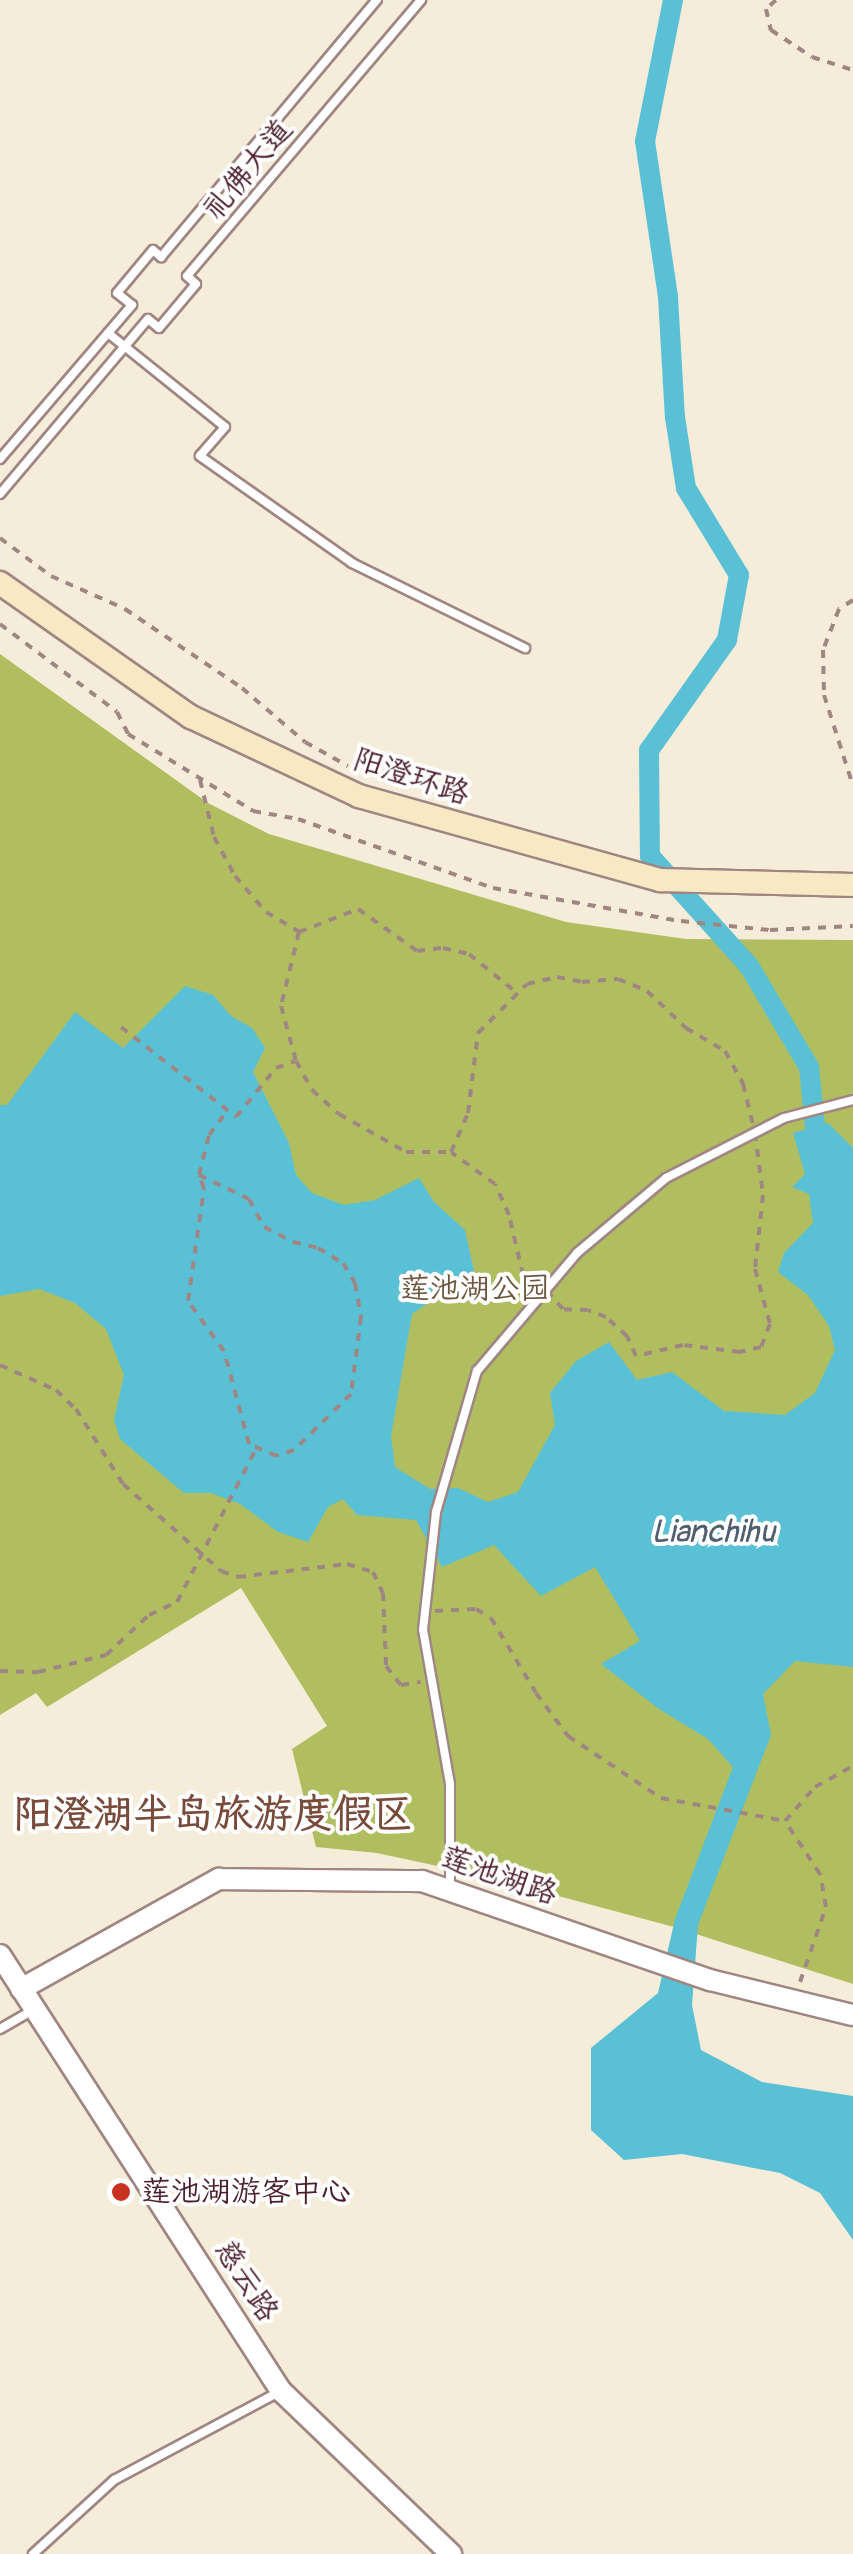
<!DOCTYPE html>
<meta charset="utf-8">
<style>
body{margin:0}
#map{position:relative;width:853px;height:2554px;overflow:hidden;background:#f5edda;font-family:Pangolin,"LXGW WenKai TC",sans-serif}
div>[style]{position:absolute}
[style*='--x']{left:calc(var(--x)*1px);top:calc(var(--y)*1px);width:calc(var(--w)*1px);rotate:calc(var(--a)*1deg)}
.green>*{inset:0;background:#b0be60}
.water>*{inset:0;background:#59c0d6}
.canal>*{height:20px;margin:-10px;padding:0 10px;transform-origin:10px;border-radius:10px;background:#59c0d6}
.path>*{height:4px;margin-top:-2px;transform-origin:0;background:repeating-linear-gradient(90deg,#a08682 0 8px,transparent 0 16px)}
.roads{filter:drop-shadow(2px 0 #a08682) drop-shadow(-2px 0 #a08682) drop-shadow(0 2px #a08682) drop-shadow(0 -2px #a08682)}
.service>*{height:8px;margin:-4px;padding:0 4px;transform-origin:4px;border-radius:4px;background:#fff}
.tertiary>*{height:20px;margin:-10px;padding:0 10px;transform-origin:10px;border-radius:10px;background:#fff}
.secondary>*{height:22px;margin:-11px;padding:0 11px;transform-origin:11px;border-radius:11px;background:#f7e9c3}
.dots>*{width:28px;height:28px;translate:-50% -50%;box-sizing:border-box;border:5px solid #fff;border-radius:50%}
span{translate:-50% -50%;white-space:nowrap;text-align:center;line-height:1.15;-webkit-text-stroke:8px #fff;paint-order:stroke}
.street-label{font-size:30px;color:#4a1f2b}
.park-label{font-size:30px;color:#6e573e}
.poi-label{font-size:30px;color:#4a1f2b}
.left{translate:0 -50%;text-align:left}
.water-label{font-size:32px;color:#505f6f;font-style:italic}
.district-label{font-size:40px;color:#794b3b;font-weight:700}
</style>
<div id="map">
<div class="green">
<i style="clip-path:polygon(0 654px,208px 803px,269px 834px,566px 922px,686px 939px,853px 940px,853px 1984px,674px 1927px,484px 1876px,377px 1853px,316px 1847px,292px 1749px,327px 1726px,241px 1588px,47px 1707px,36px 1693px,0 1715px)"></i>
</div>
<div class="water">
<i style="clip-path:polygon(185px 986px,213px 995px,231px 1016px,252px 1028px,265px 1048px,253px 1072px,289px 1143px,296px 1175px,312px 1193px,344px 1205px,375px 1200px,419px 1178px,434px 1202px,465px 1230px,474px 1271px,412px 1314px,391px 1436px,395px 1467px,430px 1489px,458px 1488px,488px 1502px,518px 1492px,555px 1425px,550px 1393px,576px 1361px,609px 1342px,637px 1380px,672px 1372px,724px 1411px,785px 1415px,815px 1393px,835px 1350px,829px 1326px,808px 1295px,778px 1272px,784px 1253px,813px 1223px,809px 1194px,792px 1187px,805px 1174px,793px 1133px,828px 1123px,853px 1148px,853px 1667px,795px 1661px,763px 1694px,771px 1735px,698px 1925px,692px 2005px,701px 2050px,762px 2082px,853px 2096px,853px 2240px,820px 2193px,780px 2173px,682px 2154px,624px 2160px,591px 2130px,591px 2048px,658px 1993px,675px 1919px,733px 1767px,708px 1739px,659px 1709px,601px 1664px,640px 1641px,595px 1567px,541px 1596px,494px 1545px,442px 1567px,416px 1520px,357px 1515px,343px 1499px,328px 1507px,308px 1542px,278px 1532px,240px 1504px,211px 1493px,184px 1493px,120px 1439px,114px 1420px,124px 1375px,106px 1329px,75px 1303px,39px 1289px,0 1296px,0 1105px,7px 1105px,75px 1012px,123px 1048px)"></i>
</div>
<div class="canal">
<i style="--x:673;--y:0;--w:144;--a:101.2"></i>
<i style="--x:645;--y:141;--w:158;--a:81.6"></i>
<i style="--x:668;--y:297;--w:120;--a:86.7"></i>
<i style="--x:675;--y:417;--w:72;--a:81.2"></i>
<i style="--x:686;--y:488;--w:102;--a:58.7"></i>
<i style="--x:739;--y:575;--w:66;--a:100.5"></i>
<i style="--x:727;--y:640;--w:135;--a:125.3"></i>
<i style="--x:649;--y:750;--w:106;--a:89.5"></i>
<i style="--x:650;--y:856;--w:148;--a:48"></i>
<i style="--x:749;--y:966;--w:117;--a:59.3"></i>
<i style="--x:809;--y:1067;--w:60;--a:84.3"></i>
</div>
<div class="path">
<i style="--x:776;--y:0;--w:13;--a:138"></i>
<i style="--x:766;--y:9;--w:22;--a:77"></i>
<i style="--x:771;--y:30;--w:49;--a:33.4"></i>
<i style="--x:812;--y:57;--w:43;--a:17.6"></i>
<i style="--x:0;--y:538;--w:64;--a:36.7"></i>
<i style="--x:51;--y:576;--w:81;--a:24"></i>
<i style="--x:125;--y:609;--w:141;--a:34"></i>
<i style="--x:242;--y:688;--w:83;--a:40.6"></i>
<i style="--x:305;--y:742;--w:49;--a:29.2"></i>
<i style="--x:853;--y:600;--w:17;--a:147"></i>
<i style="--x:839;--y:609;--w:44;--a:111.3"></i>
<i style="--x:823;--y:650;--w:45;--a:88.7"></i>
<i style="--x:824;--y:695;--w:96;--a:72.3"></i>
<i style="--x:0;--y:624;--w:146;--a:36.9"></i>
<i style="--x:117;--y:712;--w:25;--a:63"></i>
<i style="--x:128;--y:734;--w:147;--a:31.6"></i>
<i style="--x:253;--y:811;--w:46;--a:10.1"></i>
<i style="--x:298;--y:819;--w:207;--a:19.5"></i>
<i style="--x:493;--y:888;--w:191;--a:10"></i>
<i style="--x:681;--y:921;--w:89;--a:5.8"></i>
<i style="--x:770;--y:930;--w:83;--a:-2.8"></i>
<i style="--x:200;--y:780;--w:59;--a:76.2"></i>
<i style="--x:214;--y:837;--w:44;--a:61.7"></i>
<i style="--x:235;--y:876;--w:48;--a:49.3"></i>
<i style="--x:266;--y:912;--w:39;--a:31"></i>
<i style="--x:299;--y:932;--w:63;--a:-21.3"></i>
<i style="--x:358;--y:909;--w:72;--a:35.4"></i>
<i style="--x:417;--y:951;--w:26;--a:-7"></i>
<i style="--x:443;--y:948;--w:27;--a:13"></i>
<i style="--x:469;--y:954;--w:62;--a:39.1"></i>
<i style="--x:299;--y:932;--w:76;--a:103.7"></i>
<i style="--x:281;--y:1006;--w:57;--a:74.7"></i>
<i style="--x:296;--y:1061;--w:33;--a:61"></i>
<i style="--x:312;--y:1090;--w:36;--a:42"></i>
<i style="--x:339;--y:1114;--w:77;--a:29.6"></i>
<i style="--x:406;--y:1152;--w:45;--a:0"></i>
<i style="--x:557;--y:977;--w:25;--a:11"></i>
<i style="--x:582;--y:982;--w:36;--a:-5"></i>
<i style="--x:618;--y:979;--w:31;--a:22"></i>
<i style="--x:647;--y:991;--w:54;--a:43.5"></i>
<i style="--x:686;--y:1028;--w:45;--a:30.5"></i>
<i style="--x:725;--y:1051;--w:38;--a:61"></i>
<i style="--x:743;--y:1084;--w:50;--a:76.2"></i>
<i style="--x:755;--y:1133;--w:63;--a:82.6"></i>
<i style="--x:763;--y:1195;--w:74;--a:96.2"></i>
<i style="--x:755;--y:1269;--w:57;--a:74.7"></i>
<i style="--x:770;--y:1324;--w:25;--a:111"></i>
<i style="--x:761;--y:1347;--w:22;--a:167"></i>
<i style="--x:740;--y:1352;--w:57;--a:-173"></i>
<i style="--x:683;--y:1345;--w:48;--a:166.8"></i>
<i style="--x:636;--y:1356;--w:22;--a:-114"></i>
<i style="--x:627;--y:1336;--w:28;--a:-138"></i>
<i style="--x:606;--y:1317;--w:19;--a:-159"></i>
<i style="--x:588;--y:1310;--w:25;--a:-178"></i>
<i style="--x:563;--y:1309;--w:25;--a:-132"></i>
<i style="--x:546;--y:1290;--w:27;--a:-147"></i>
<i style="--x:523;--y:1275;--w:62;--a:-103.1"></i>
<i style="--x:509;--y:1215;--w:34;--a:-114"></i>
<i style="--x:495;--y:1184;--w:54;--a:-144"></i>
<i style="--x:451;--y:1152;--w:43;--a:-66.4"></i>
<i style="--x:468;--y:1113;--w:81;--a:-82.9"></i>
<i style="--x:478;--y:1033;--w:69;--a:-45"></i>
<i style="--x:527;--y:984;--w:31;--a:-13"></i>
<i style="--x:121;--y:1027;--w:146;--a:38"></i>
<i style="--x:236;--y:1117;--w:63;--a:-50.8"></i>
<i style="--x:276;--y:1068;--w:20;--a:-20"></i>
<i style="--x:199;--y:1175;--w:55;--a:25.6"></i>
<i style="--x:249;--y:1199;--w:32;--a:62"></i>
<i style="--x:264;--y:1227;--w:33;--a:27"></i>
<i style="--x:293;--y:1242;--w:26;--a:13"></i>
<i style="--x:318;--y:1248;--w:29;--a:31"></i>
<i style="--x:343;--y:1263;--w:23;--a:59"></i>
<i style="--x:355;--y:1283;--w:35;--a:80"></i>
<i style="--x:361;--y:1317;--w:78;--a:97.4"></i>
<i style="--x:351;--y:1394;--w:80;--a:135.5"></i>
<i style="--x:294;--y:1450;--w:18;--a:161"></i>
<i style="--x:277;--y:1456;--w:30;--a:-157"></i>
<i style="--x:249;--y:1444;--w:96;--a:-105"></i>
<i style="--x:224;--y:1351;--w:62;--a:-125.8"></i>
<i style="--x:188;--y:1301;--w:114;--a:-81.9"></i>
<i style="--x:204;--y:1188;--w:14;--a:-111"></i>
<i style="--x:199;--y:1175;--w:41;--a:-76"></i>
<i style="--x:209;--y:1135;--w:31;--a:-53"></i>
<i style="--x:0;--y:1365;--w:61;--a:24.1"></i>
<i style="--x:56;--y:1390;--w:28;--a:44"></i>
<i style="--x:76;--y:1409;--w:89;--a:57.9"></i>
<i style="--x:123;--y:1484;--w:131;--a:41.6"></i>
<i style="--x:221;--y:1571;--w:18;--a:19"></i>
<i style="--x:238;--y:1577;--w:110;--a:-6.8"></i>
<i style="--x:347;--y:1564;--w:27;--a:17"></i>
<i style="--x:373;--y:1572;--w:23;--a:65"></i>
<i style="--x:383;--y:1593;--w:73;--a:87.6"></i>
<i style="--x:386;--y:1666;--w:24;--a:52"></i>
<i style="--x:401;--y:1685;--w:20;--a:-9"></i>
<i style="--x:435;--y:1611;--w:41;--a:-2.8"></i>
<i style="--x:476;--y:1609;--w:17;--a:31"></i>
<i style="--x:491;--y:1618;--w:87;--a:59"></i>
<i style="--x:536;--y:1693;--w:54;--a:53.3"></i>
<i style="--x:568;--y:1736;--w:112;--a:33.7"></i>
<i style="--x:661;--y:1798;--w:126;--a:10.5"></i>
<i style="--x:0;--y:1671;--w:38;--a:2"></i>
<i style="--x:38;--y:1672;--w:70;--a:-14"></i>
<i style="--x:106;--y:1655;--w:59;--a:-42.9"></i>
<i style="--x:149;--y:1615;--w:31;--a:-25"></i>
<i style="--x:177;--y:1602;--w:172;--a:-62.7"></i>
<i style="--x:800;--y:1982;--w:79;--a:-70.9"></i>
<i style="--x:826;--y:1907;--w:34;--a:-100"></i>
<i style="--x:820;--y:1874;--w:64;--a:-123.4"></i>
<i style="--x:785;--y:1821;--w:45;--a:-48.6"></i>
<i style="--x:815;--y:1787;--w:43;--a:-28.9"></i>
</div>
<div class="roads">
<div class="service">
<i style="--x:108;--y:333;--w:150;--a:38.8"></i>
<i style="--x:225;--y:427;--w:38;--a:131"></i>
<i style="--x:200;--y:456;--w:186;--a:35.1"></i>
<i style="--x:352;--y:563;--w:193;--a:26.2"></i>
<i style="--x:0;--y:459;--w:203;--a:-49.4"></i>
<i style="--x:132;--y:305;--w:19;--a:-141"></i>
<i style="--x:117;--y:293;--w:56;--a:-50.1"></i>
<i style="--x:153;--y:250;--w:11;--a:41"></i>
<i style="--x:161;--y:257;--w:336;--a:-50"></i>
<i style="--x:0;--y:494;--w:229;--a:-49.8"></i>
<i style="--x:148;--y:319;--w:14;--a:39"></i>
<i style="--x:159;--y:328;--w:57;--a:-49.9"></i>
<i style="--x:196;--y:284;--w:12;--a:-138"></i>
<i style="--x:187;--y:276;--w:362;--a:-49.7"></i>
<i style="--x:450;--y:1887;--w:103;--a:-90"></i>
<i style="--x:450;--y:1784;--w:156;--a:-99.9"></i>
<i style="--x:423;--y:1630;--w:119;--a:-83.7"></i>
<i style="--x:436;--y:1512;--w:147;--a:-73.8"></i>
<i style="--x:477;--y:1371;--w:155;--a:-49.7"></i>
<i style="--x:577;--y:1253;--w:116;--a:-40.1"></i>
<i style="--x:666;--y:1178;--w:132;--a:-27"></i>
<i style="--x:784;--y:1118;--w:71;--a:-14.6"></i>
<i style="--x:0;--y:2029;--w:39;--a:-30"></i>
<i style="--x:33;--y:2554;--w:110;--a:-42.4"></i>
<i style="--x:114;--y:2480;--w:185;--a:-28.1"></i>
</div>
<div class="tertiary">
<i style="--x:0;--y:1955;--w:519;--a:57.2"></i>
<i style="--x:281;--y:2391;--w:236;--a:43.8"></i>
<i style="--x:21;--y:1989;--w:227;--a:-29.1"></i>
<i style="--x:219;--y:1879;--w:203;--a:0.6"></i>
<i style="--x:422;--y:1881;--w:305;--a:19"></i>
<i style="--x:710;--y:1980;--w:147;--a:13.8"></i>
</div>
<div class="secondary">
<i style="--x:0;--y:583;--w:233;--a:35.1"></i>
<i style="--x:191;--y:717;--w:186;--a:25.2"></i>
<i style="--x:359;--y:796;--w:313;--a:15.6"></i>
<i style="--x:660;--y:880;--w:193;--a:1.5"></i>
</div>
</div>
<div class="dots">
<i style="left:121px;top:2192px;background:#c8321e"></i>
</div>
<div class="street-label">
<span style="left:248px;top:170px;rotate:-50deg">礼佛大道</span>
<span style="left:411px;top:777px;rotate:18deg">阳澄环路</span>
<span style="left:499px;top:1876px;rotate:19deg">莲池湖路</span>
<span style="left:246px;top:2281px;rotate:57deg">慈云路</span>
</div>
<div class="park-label">
<span style="left:475px;top:1289px">莲池湖公园</span>
</div>
<div class="poi-label">
<span class="left" style="left:141px;top:2192px">莲池湖游客中心</span>
</div>
<div class="water-label">
<span style="left:713px;top:1532px">Lianchihu</span>
</div>
<div class="district-label">
<span style="left:213px;top:1815px">阳澄湖半岛旅游度假区</span>
</div>
</div>
